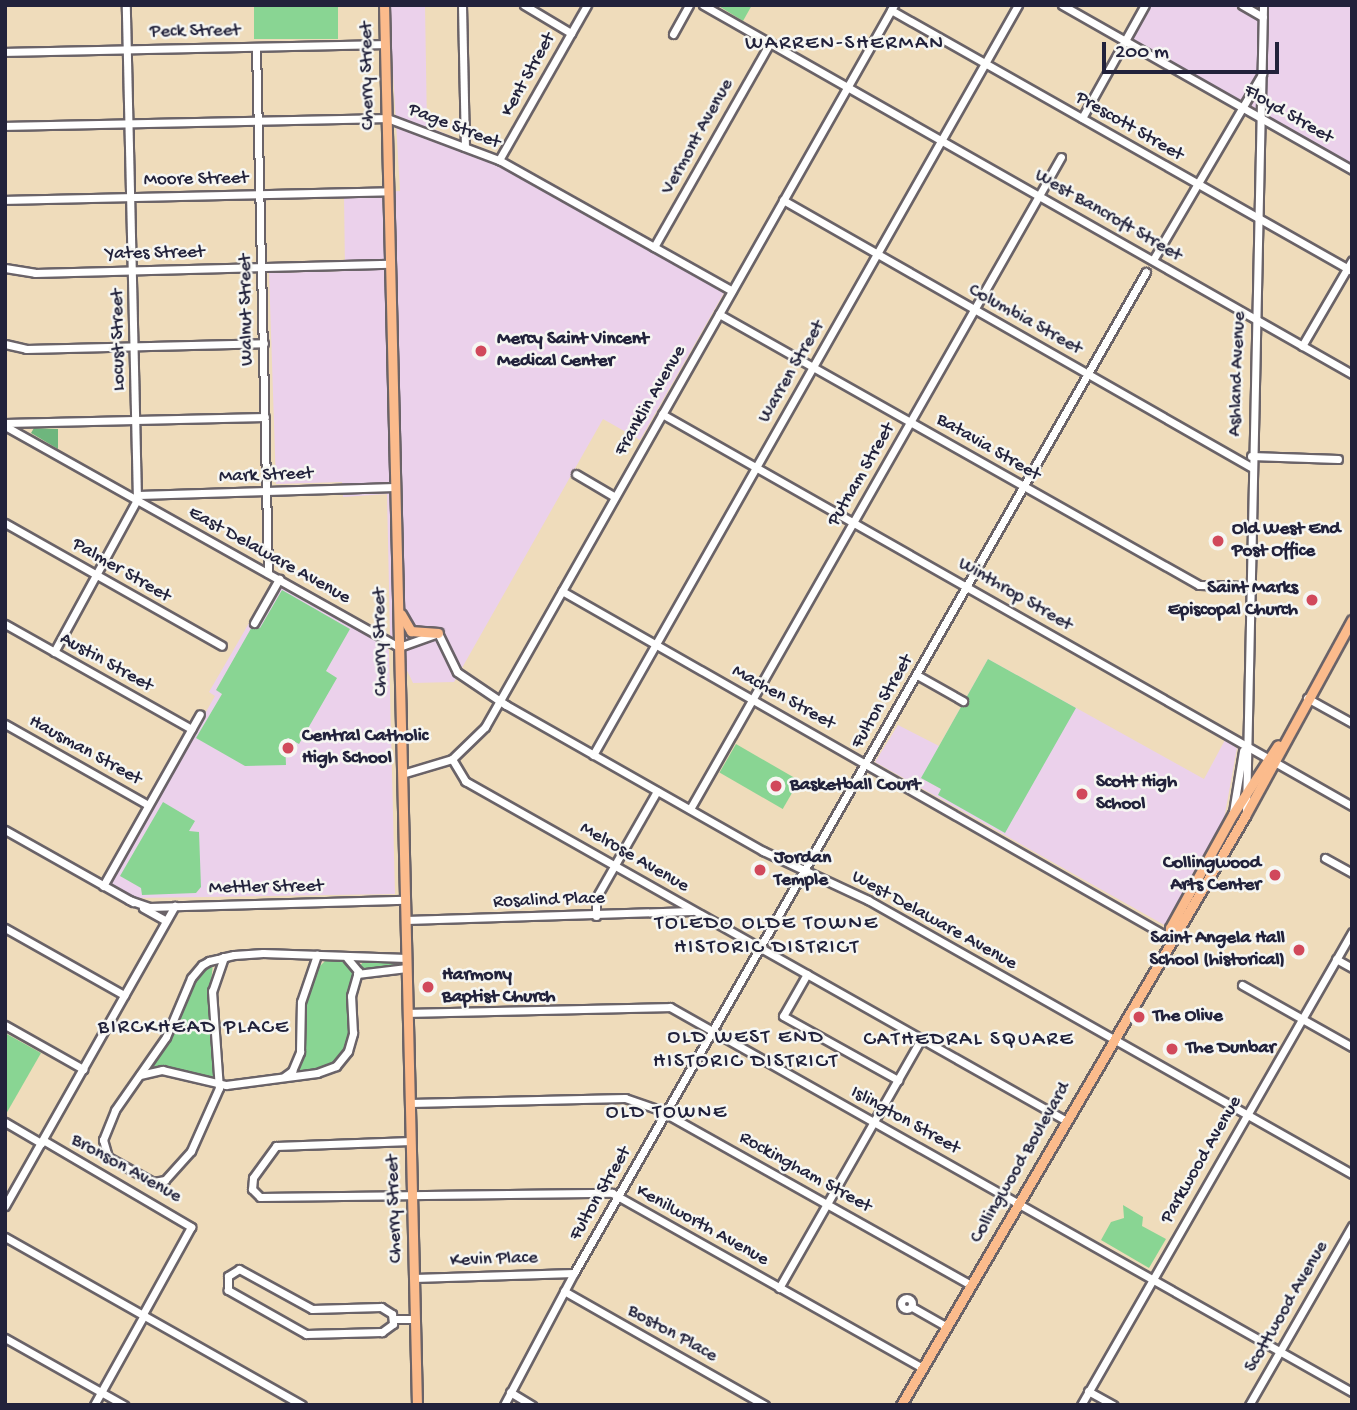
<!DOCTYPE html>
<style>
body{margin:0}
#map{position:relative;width:1357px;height:1410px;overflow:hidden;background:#efdcbb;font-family:"Gochi Hand",sans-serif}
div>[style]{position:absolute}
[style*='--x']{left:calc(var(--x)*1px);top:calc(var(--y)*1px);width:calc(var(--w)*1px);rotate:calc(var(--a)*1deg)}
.built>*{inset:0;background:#ebd1eb}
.green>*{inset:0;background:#89d593;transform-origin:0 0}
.forest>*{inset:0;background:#6eb67d}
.roads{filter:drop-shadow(2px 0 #6a6368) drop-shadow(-2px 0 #6a6368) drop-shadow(0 2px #6a6368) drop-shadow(0 -2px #6a6368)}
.minor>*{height:7px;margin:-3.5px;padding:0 3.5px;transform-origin:3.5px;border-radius:3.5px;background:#fff}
.minor>.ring{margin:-3.5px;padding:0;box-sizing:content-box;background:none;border:7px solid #fff;border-radius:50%}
.major>*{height:9px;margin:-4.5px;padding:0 4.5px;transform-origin:4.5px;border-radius:4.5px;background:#fbbb8c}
.dots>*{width:19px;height:19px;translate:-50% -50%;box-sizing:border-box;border:4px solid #f6f6f2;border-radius:50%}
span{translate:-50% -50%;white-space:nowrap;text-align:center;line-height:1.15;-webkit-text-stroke:5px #f6f6f2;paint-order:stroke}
.street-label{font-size:19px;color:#22223b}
.poi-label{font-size:19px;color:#22223b;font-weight:700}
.left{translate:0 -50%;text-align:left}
.right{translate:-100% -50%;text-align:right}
.neighbourhood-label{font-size:21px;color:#22223b;letter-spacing:2px}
.frame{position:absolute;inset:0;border:7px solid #22223b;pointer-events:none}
.scale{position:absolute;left:1102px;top:42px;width:177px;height:32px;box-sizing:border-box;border:4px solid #22223b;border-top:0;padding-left:9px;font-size:21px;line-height:24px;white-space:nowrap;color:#22223b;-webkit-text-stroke:5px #f6f6f2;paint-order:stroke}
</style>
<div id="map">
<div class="built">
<i style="clip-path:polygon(389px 5px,425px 5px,427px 126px,510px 161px,729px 284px,640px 440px,603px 419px,454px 682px,413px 683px,390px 635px,387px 494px,343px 497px,342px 482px,276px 484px,269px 273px,345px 271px,344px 195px,400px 191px)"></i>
<i style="clip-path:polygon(1150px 5px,1352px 5px,1352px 164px,1130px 41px)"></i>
<i style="clip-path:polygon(280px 586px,386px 644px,389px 651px,395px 894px,134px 898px,108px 883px,215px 696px,209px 692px,252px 618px,259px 621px)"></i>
<i style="clip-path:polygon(988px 659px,1204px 779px,1225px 740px,1237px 748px,1223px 825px,1166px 926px,875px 762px,898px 725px,939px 746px)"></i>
</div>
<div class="green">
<i style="left:254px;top:5px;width:84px;height:34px"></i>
<i style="clip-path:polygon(717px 5px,752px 5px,743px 21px)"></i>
<i style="clip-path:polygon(282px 590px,350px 629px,326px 671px,337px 678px,299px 744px,288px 738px,285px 742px,286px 765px,245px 766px,196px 738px,222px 694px,216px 690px,253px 625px,260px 628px)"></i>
<i style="clip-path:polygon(988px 659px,1076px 708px,1005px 833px,938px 795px,941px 789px,921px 778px)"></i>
<i style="left:736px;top:744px;width:73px;height:33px;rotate:30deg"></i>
<i style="clip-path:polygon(163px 802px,195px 821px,189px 831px,199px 832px,201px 887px,196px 893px,142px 895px,141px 888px,120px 876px)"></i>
<i style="clip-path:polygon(325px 961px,345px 961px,355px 968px,347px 1046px,337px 1062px,321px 1070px,295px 1072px,304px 1047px,305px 997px,314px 972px)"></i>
<i style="clip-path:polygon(395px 961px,395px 967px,366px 970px,359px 967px,363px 962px)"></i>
<i style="clip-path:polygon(213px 964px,210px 991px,215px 1075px,210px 1078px,152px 1066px,194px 979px)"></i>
<i style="clip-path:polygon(5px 1033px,41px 1053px,6px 1114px,5px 1114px)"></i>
<i style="clip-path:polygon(1123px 1205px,1143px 1217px,1142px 1226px,1166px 1239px,1149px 1268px,1101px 1240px,1111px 1222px,1124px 1218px)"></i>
</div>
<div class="forest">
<i style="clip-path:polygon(34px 428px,58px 429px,58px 449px,31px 433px)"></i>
</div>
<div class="roads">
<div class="minor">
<i style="--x:462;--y:5;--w:142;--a:88.8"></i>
<i style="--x:524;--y:5;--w:55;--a:30.8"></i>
<i style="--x:703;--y:5;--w:747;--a:29.62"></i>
<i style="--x:1062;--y:5;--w:334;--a:29.6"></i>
<i style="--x:1242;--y:5;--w:24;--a:30"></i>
<i style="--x:891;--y:10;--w:530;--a:29.52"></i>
<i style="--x:673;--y:34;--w:33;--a:-61"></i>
<i style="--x:256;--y:47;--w:526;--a:88.69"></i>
<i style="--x:5;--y:52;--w:380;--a:-1.2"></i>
<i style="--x:1082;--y:118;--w:129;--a:-60.9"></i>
<i style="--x:5;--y:126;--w:382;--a:-1.2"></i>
<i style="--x:387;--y:118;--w:120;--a:20.6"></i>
<i style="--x:499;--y:160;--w:267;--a:29.3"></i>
<i style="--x:499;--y:160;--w:178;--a:-60.4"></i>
<i style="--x:5;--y:200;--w:383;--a:-1.3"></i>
<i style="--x:783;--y:200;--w:539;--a:29.71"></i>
<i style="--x:654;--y:247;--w:235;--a:-60.4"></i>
<i style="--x:1153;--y:260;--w:216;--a:-59.6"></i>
<i style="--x:5;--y:268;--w:30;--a:9"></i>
<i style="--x:35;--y:273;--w:355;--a:-1.5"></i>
<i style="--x:719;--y:314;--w:551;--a:29.45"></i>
<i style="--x:1199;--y:585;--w:49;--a:1.2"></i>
<i style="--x:5;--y:344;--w:22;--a:13"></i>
<i style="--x:26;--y:349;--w:238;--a:-1.4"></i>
<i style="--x:1302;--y:346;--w:99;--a:-59.8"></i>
<i style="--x:662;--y:414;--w:794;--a:29.6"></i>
<i style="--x:5;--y:423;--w:260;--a:-1.3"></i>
<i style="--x:5;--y:426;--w:452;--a:29.3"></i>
<i style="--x:399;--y:647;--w:41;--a:-19.7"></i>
<i style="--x:438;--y:633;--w:43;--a:64"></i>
<i style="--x:457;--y:672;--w:59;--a:34"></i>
<i style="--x:506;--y:705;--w:296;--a:29.6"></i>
<i style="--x:763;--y:851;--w:116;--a:25"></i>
<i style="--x:868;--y:900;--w:556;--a:29.51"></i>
<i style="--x:1251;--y:456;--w:87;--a:2"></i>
<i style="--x:576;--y:474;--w:45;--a:30.5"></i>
<i style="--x:138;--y:495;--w:257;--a:-1.8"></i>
<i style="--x:5;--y:523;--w:249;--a:29.5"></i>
<i style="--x:562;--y:591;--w:700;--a:29.71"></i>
<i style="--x:254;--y:623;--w:51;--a:-60.4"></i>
<i style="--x:5;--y:624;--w:214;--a:29.4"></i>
<i style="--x:54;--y:652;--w:173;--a:-61.4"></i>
<i style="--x:137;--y:500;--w:495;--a:-91.3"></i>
<i style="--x:917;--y:675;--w:53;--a:29.5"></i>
<i style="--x:1307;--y:698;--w:51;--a:29.1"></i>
<i style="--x:5;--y:724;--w:164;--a:29.5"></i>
<i style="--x:593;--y:755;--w:862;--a:-60.46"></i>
<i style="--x:452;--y:759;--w:26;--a:59"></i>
<i style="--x:465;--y:781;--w:689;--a:29.47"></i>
<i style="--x:402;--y:774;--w:52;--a:-16.7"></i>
<i style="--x:452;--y:759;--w:46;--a:-44.1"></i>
<i style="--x:485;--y:727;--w:830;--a:-60.47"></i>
<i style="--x:690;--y:809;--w:750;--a:-60.36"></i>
<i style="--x:1233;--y:812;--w:62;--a:-80.7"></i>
<i style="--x:1246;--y:812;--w:807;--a:-88.79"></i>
<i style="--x:5;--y:830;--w:147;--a:29.4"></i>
<i style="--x:1325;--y:858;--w:31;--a:29"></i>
<i style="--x:103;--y:886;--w:197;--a:-60.6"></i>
<i style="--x:129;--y:900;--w:21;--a:19"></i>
<i style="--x:149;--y:907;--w:256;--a:-1.6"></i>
<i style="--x:143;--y:908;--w:26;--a:29"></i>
<i style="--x:596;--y:916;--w:18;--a:-90"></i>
<i style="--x:596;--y:898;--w:123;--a:-60.3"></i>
<i style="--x:406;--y:920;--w:286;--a:-1.8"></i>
<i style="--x:5;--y:928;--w:137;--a:29.4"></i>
<i style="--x:224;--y:957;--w:36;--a:109"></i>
<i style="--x:212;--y:991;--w:97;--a:85.9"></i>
<i style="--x:219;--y:1088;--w:69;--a:114"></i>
<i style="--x:191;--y:1151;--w:39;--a:132"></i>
<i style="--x:165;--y:1180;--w:12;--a:171"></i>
<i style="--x:153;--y:1182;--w:51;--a:-150.9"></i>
<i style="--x:108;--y:1157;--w:18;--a:-106"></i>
<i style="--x:103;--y:1140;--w:32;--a:-68"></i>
<i style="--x:115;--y:1110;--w:89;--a:-55.1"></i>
<i style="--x:166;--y:1037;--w:64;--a:-67"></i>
<i style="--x:191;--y:978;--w:17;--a:-50"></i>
<i style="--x:202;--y:965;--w:8;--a:-30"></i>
<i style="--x:209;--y:961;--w:9;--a:-13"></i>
<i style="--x:218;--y:959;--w:6;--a:-18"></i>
<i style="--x:224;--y:957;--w:1;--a:0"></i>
<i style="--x:225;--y:957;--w:9;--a:-13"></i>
<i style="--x:234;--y:955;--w:29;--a:-4"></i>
<i style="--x:263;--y:953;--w:144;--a:2"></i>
<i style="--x:1336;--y:959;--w:18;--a:29"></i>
<i style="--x:357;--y:974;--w:50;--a:-6.8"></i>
<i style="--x:807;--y:974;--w:48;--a:119.7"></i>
<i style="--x:783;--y:1016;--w:132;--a:29.1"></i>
<i style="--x:1242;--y:985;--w:126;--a:29.4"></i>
<i style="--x:408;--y:1013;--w:262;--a:-1.3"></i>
<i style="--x:670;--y:1007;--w:783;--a:29.45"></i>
<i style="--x:5;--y:1025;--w:90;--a:29.4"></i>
<i style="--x:140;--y:1075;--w:23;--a:-13"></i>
<i style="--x:162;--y:1070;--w:66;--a:13.2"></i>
<i style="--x:226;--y:1085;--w:92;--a:-7.5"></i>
<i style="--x:317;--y:1073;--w:20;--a:-20"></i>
<i style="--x:336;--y:1066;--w:19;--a:-51"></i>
<i style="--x:348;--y:1051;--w:19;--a:-74"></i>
<i style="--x:353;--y:1033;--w:37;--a:-93"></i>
<i style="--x:351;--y:996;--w:26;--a:-74"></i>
<i style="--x:358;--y:971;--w:17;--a:-130"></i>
<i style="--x:285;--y:1076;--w:9;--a:-36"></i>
<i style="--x:292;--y:1071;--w:21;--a:-67"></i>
<i style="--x:300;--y:1052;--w:50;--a:-88.9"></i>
<i style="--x:301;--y:1002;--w:50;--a:-71.2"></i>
<i style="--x:410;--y:1103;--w:215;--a:-1.3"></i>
<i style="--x:625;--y:1098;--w:36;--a:19"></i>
<i style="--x:659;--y:1110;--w:358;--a:29.3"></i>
<i style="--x:5;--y:1122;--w:42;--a:30.3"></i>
<i style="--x:43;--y:1140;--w:172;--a:30.4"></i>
<i style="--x:191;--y:1227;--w:99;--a:118.9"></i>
<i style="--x:411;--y:1141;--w:135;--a:177.9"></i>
<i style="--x:276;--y:1146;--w:39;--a:126"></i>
<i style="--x:253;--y:1178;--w:11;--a:95"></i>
<i style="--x:252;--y:1189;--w:11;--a:45"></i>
<i style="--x:260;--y:1197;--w:352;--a:-0.7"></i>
<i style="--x:612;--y:1193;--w:357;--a:29.4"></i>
<i style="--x:5;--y:1206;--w:345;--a:-60.5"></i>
<i style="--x:5;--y:1237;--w:341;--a:29.5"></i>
<i style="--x:239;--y:1269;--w:83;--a:28.7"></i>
<i style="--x:312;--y:1309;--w:69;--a:-1.7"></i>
<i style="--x:381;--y:1307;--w:13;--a:32"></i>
<i style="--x:392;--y:1314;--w:10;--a:84"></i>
<i style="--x:393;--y:1324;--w:14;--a:144"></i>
<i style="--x:382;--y:1332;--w:76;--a:178.5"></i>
<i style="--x:306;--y:1334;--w:90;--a:-150.6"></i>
<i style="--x:228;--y:1290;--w:14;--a:-90"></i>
<i style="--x:228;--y:1276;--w:13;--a:-32"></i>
<i style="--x:414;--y:1278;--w:160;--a:-1.8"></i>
<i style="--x:779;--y:1288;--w:287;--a:-60.3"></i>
<i style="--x:564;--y:1291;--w:231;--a:29.6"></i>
<i class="ring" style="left:901.5px;top:1298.5px;width:4px;height:4px"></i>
<i style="--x:912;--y:1307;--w:40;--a:29.7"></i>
<i style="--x:394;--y:1319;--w:21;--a:0"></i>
<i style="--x:5;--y:1338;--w:137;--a:29.4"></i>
<i style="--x:1088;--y:1391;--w:29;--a:29"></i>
<i style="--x:510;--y:1392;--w:26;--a:31"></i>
<i style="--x:94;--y:1405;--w:103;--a:-60.9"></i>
<i style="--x:504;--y:1405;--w:149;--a:-62.1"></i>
<i style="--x:574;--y:1273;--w:1153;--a:-60.26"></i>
<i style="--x:1081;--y:1405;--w:545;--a:-60.19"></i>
<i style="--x:1249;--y:1405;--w:207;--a:-60.1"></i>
</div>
<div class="major">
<i style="--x:384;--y:5;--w:1400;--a:88.65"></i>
<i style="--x:401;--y:614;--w:20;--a:60"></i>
<i style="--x:411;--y:631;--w:27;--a:4"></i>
<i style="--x:1170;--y:938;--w:10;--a:-90"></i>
<i style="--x:1170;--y:928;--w:130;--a:-61.1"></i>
<i style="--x:1233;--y:814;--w:82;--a:-56.9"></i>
<i style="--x:901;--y:1405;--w:682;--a:-59.71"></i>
<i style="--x:1245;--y:816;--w:223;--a:-61.4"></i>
</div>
</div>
<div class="dots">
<i style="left:481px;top:351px;background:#d1495b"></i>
<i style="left:1218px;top:541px;background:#d1495b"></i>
<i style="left:1312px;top:600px;background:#d1495b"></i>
<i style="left:288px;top:748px;background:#d1495b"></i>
<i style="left:776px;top:786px;background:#d1495b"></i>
<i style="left:1082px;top:794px;background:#d1495b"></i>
<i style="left:760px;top:870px;background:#d1495b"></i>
<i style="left:1275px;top:875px;background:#d1495b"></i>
<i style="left:1299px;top:950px;background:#d1495b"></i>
<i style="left:428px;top:987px;background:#d1495b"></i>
<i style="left:1139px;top:1017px;background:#d1495b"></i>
<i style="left:1172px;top:1049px;background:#d1495b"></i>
</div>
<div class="street-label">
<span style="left:195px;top:32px;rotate:-1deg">Peck Street</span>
<span style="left:529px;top:75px;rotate:-61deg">Kent Street</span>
<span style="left:368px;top:76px;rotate:-91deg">Cherry Street</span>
<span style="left:1288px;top:115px;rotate:30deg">Floyd Street</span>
<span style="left:454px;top:127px;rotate:21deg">Page Street</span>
<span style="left:1129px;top:127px;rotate:30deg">Prescott Street</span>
<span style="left:698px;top:137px;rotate:-61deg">Vermont Avenue</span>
<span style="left:196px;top:180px;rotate:-1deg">Moore Street</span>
<span style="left:1108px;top:216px;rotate:30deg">West Bancroft Street</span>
<span style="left:155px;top:254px;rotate:-1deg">Yates Street</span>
<span style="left:247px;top:310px;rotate:-91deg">Walnut Street</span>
<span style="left:1025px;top:320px;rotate:29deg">Columbia Street</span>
<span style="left:119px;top:340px;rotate:-91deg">Locust Street</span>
<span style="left:792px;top:372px;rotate:-60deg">Warren Street</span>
<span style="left:1238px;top:374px;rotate:-88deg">Ashland Avenue</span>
<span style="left:651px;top:401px;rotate:-60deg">Franklin Avenue</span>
<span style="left:988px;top:448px;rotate:30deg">Batavia Street</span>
<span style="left:862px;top:475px;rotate:-60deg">Putnam Street</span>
<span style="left:266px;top:476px;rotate:-2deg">Mark Street</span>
<span style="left:269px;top:556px;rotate:29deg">East Delaware Avenue</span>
<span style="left:121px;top:571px;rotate:30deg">Palmer Street</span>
<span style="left:1015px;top:595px;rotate:30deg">Winthrop Street</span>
<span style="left:381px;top:642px;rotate:-91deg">Cherry Street</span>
<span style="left:106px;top:663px;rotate:29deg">Austin Street</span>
<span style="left:783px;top:698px;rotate:29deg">Machen Street</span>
<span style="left:883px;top:702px;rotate:-60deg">Fulton Street</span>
<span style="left:85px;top:751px;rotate:29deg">Hausman Street</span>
<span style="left:634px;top:858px;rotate:30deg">Melrose Avenue</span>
<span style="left:266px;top:888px;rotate:-1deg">Mettler Street</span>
<span style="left:549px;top:901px;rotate:-2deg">Rosalind Place</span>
<span style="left:934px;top:921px;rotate:29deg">West Delaware Avenue</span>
<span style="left:905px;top:1121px;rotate:29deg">Islington Street</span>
<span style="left:1202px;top:1160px;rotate:-60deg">Parkwood Avenue</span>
<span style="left:1021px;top:1163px;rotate:-60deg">Collingwood Boulevard</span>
<span style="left:126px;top:1169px;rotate:29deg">Bronson Avenue</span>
<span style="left:805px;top:1173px;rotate:29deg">Rockingham Street</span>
<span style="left:601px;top:1194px;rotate:-60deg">Fulton Street</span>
<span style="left:395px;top:1209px;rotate:-92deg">Cherry Street</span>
<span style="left:702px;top:1226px;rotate:29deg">Kenilworth Avenue</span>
<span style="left:494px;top:1260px;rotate:-2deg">Kevin Place</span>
<span style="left:1287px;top:1307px;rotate:-60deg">Scottwood Avenue</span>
<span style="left:672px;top:1334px;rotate:29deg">Boston Place</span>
</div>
<div class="poi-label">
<span class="left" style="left:497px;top:351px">Mercy Saint Vincent<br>Medical Center</span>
<span class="left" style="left:1232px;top:541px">Old West End<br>Post Office</span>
<span class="right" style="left:1298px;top:600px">Saint Marks<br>Episcopal Church</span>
<span class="left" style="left:302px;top:748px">Central Catholic<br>High School</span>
<span class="left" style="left:1096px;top:794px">Scott High<br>School</span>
<span class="left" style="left:790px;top:786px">Basketball Court</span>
<span class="left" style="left:774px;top:870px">Jordan<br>Temple</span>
<span class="right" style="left:1261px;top:875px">Collingwood<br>Arts Center</span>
<span class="right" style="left:1285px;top:950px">Saint Angela Hall<br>School (historical)</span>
<span class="left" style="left:442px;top:987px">Harmony<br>Baptist Church</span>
<span class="left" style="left:1153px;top:1017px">The Olive</span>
<span class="left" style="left:1186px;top:1049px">The Dunbar</span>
</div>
<div class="neighbourhood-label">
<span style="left:845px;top:45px">WARREN-SHERMAN</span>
<span style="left:767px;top:937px">TOLEDO OLDE TOWNE<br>HISTORIC DISTRICT</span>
<span style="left:194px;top:1029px">BIRCKHEAD PLACE</span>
<span style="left:746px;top:1051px">OLD WEST END<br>HISTORIC DISTRICT</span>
<span style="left:969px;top:1041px">CATHEDRAL SQUARE</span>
<span style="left:667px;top:1114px">OLD TOWNE</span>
</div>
<div class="frame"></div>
<div class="scale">200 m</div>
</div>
